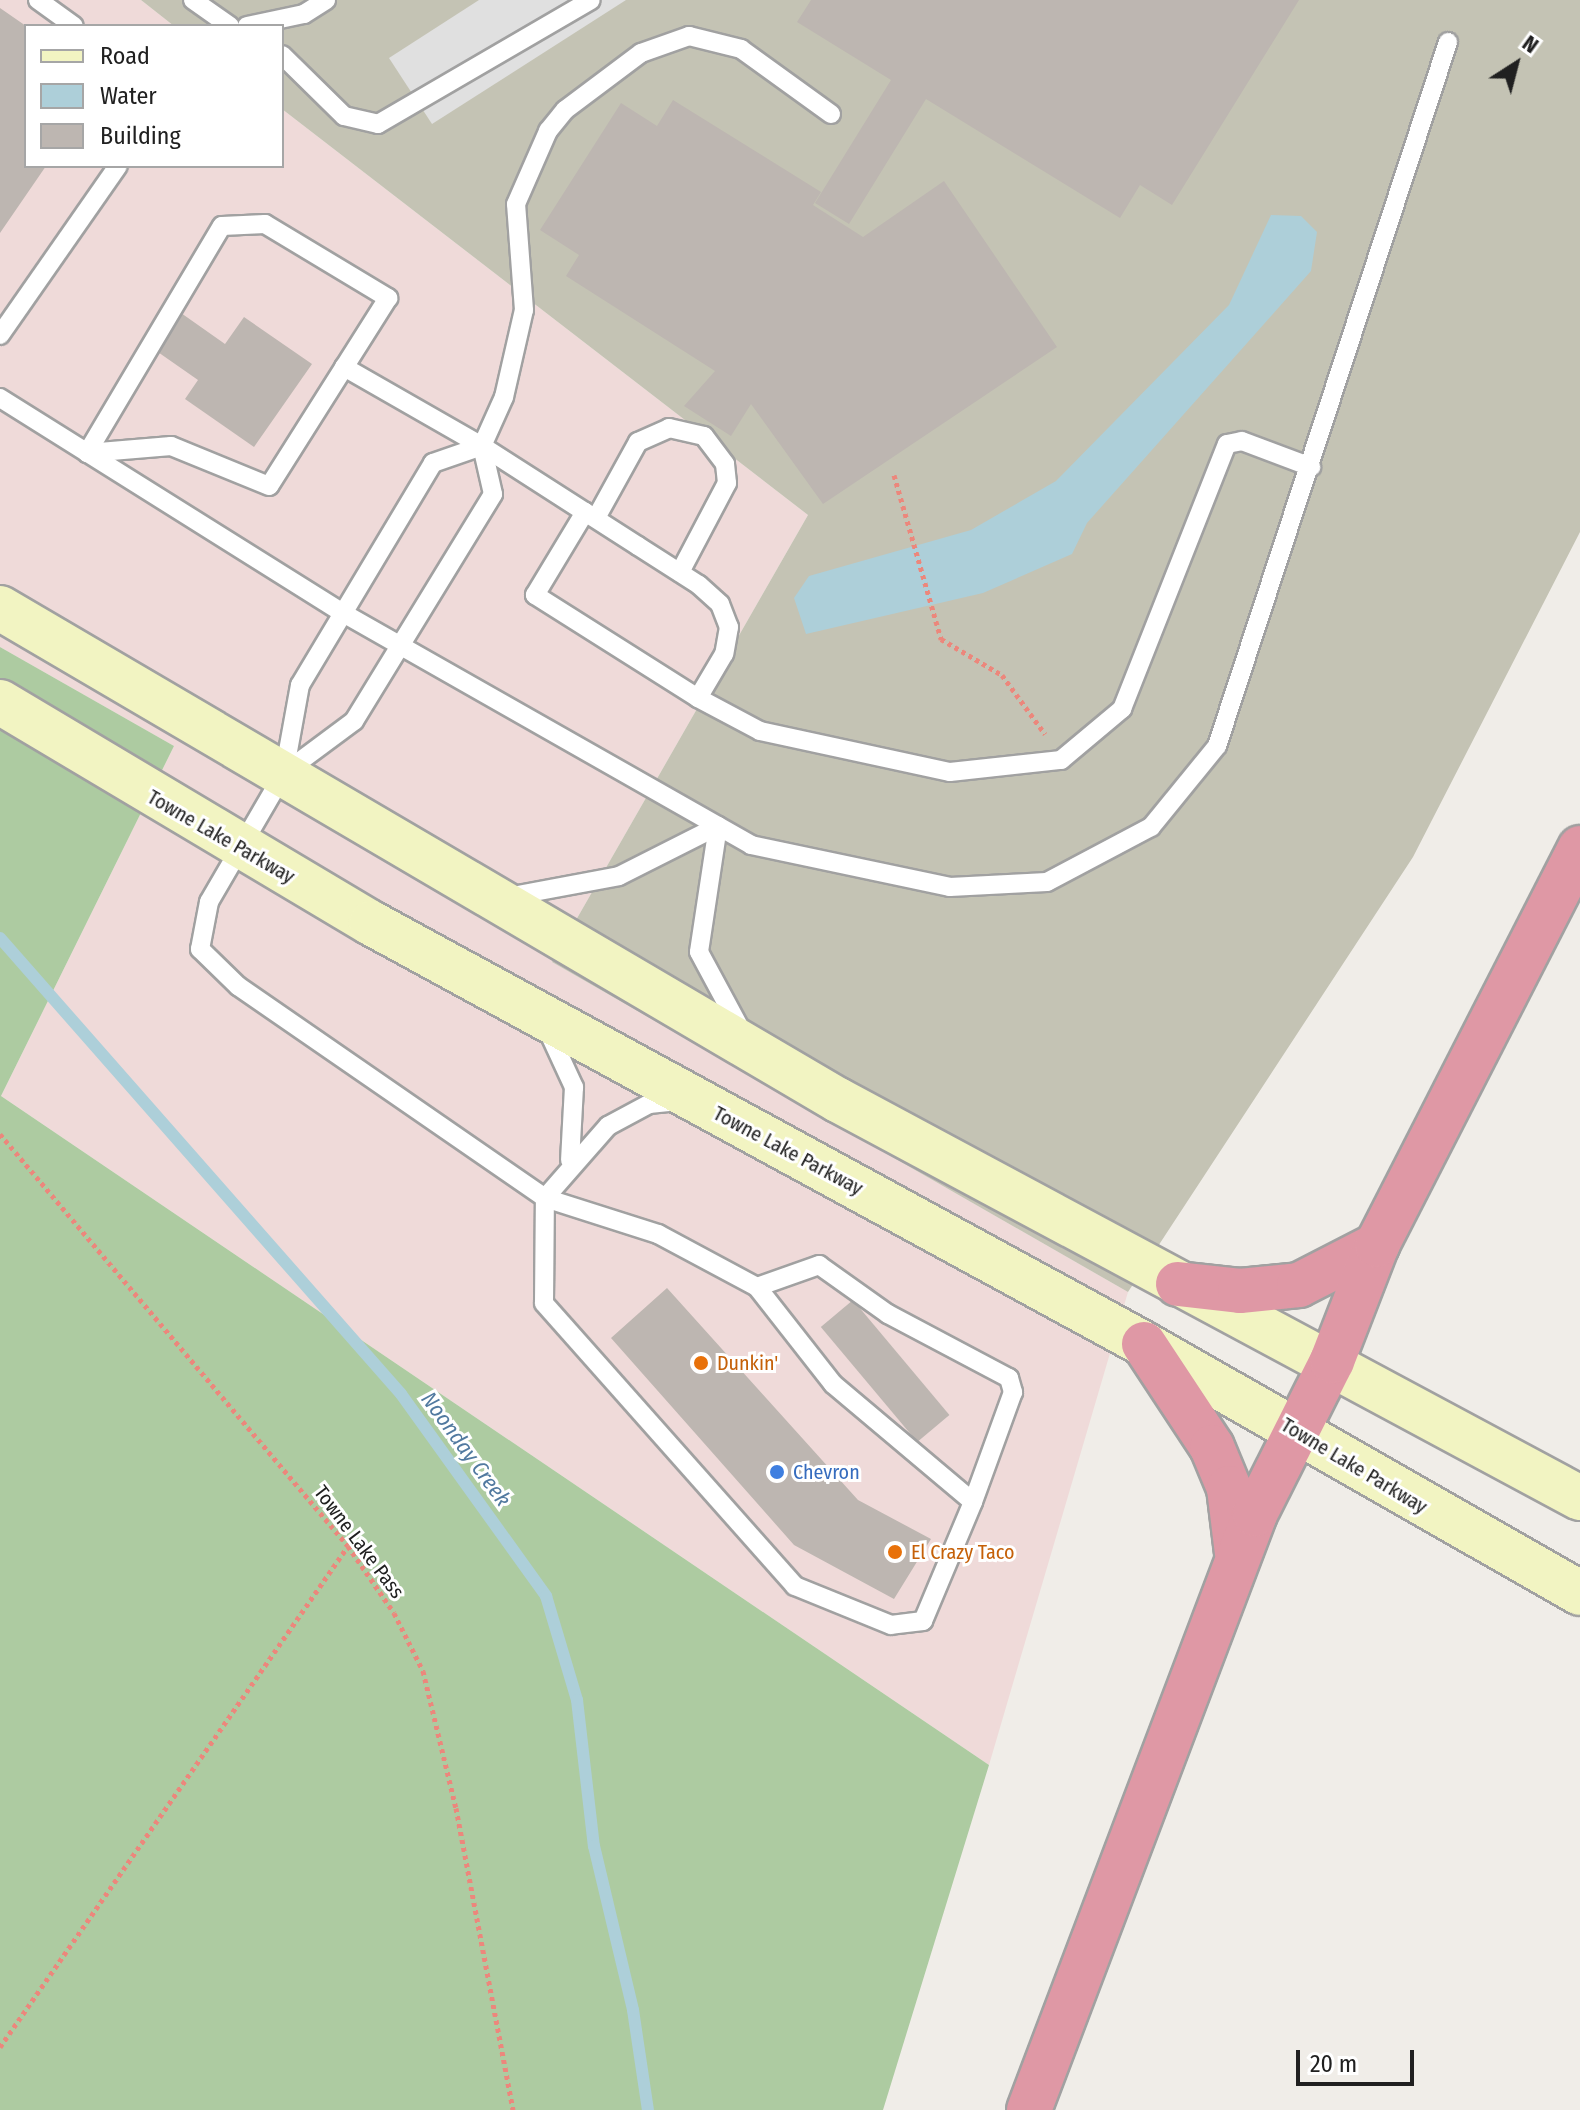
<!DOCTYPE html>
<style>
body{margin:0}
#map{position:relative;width:1580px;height:2110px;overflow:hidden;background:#f0ede8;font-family:"Fira Sans Condensed",sans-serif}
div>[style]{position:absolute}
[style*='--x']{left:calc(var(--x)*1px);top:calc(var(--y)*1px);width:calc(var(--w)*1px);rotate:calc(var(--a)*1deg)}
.commercial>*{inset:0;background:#efdad9}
.construction>*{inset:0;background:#c4c3b4}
.forest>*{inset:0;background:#adcba1}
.parking>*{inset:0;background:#e0e0e0}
.water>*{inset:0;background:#adcfd9}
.stream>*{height:12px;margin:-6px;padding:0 6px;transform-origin:6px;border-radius:6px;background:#adcfd9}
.building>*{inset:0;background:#bdb6b1;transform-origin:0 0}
.path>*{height:5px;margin-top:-2.5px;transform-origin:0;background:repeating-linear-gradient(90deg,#ec877c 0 4px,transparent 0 8px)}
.roads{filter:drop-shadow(2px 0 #a1a1a1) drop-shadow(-2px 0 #a1a1a1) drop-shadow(0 2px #a1a1a1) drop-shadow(0 -2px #a1a1a1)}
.service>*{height:18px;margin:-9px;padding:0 9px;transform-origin:9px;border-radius:9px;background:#fff}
.secondary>*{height:44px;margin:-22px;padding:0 22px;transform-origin:22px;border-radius:22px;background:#f2f4c2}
.motorway>*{height:44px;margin:-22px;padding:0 22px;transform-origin:22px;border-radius:22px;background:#df98a5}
.dots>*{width:22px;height:22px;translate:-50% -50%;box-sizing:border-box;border:4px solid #fff;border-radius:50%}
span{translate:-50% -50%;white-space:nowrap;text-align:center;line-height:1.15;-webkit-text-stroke:6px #fff;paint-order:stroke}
.street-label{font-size:20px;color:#202020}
.food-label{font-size:20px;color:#c56008}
.left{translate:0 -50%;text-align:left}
.shop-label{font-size:20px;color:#366cbe}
.water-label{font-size:22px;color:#527aa0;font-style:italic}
.legend{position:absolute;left:24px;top:24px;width:260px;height:144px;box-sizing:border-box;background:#fff;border:2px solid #a6a6a6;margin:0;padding:10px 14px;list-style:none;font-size:24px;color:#202020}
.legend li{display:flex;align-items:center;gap:16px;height:40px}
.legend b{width:40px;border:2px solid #a6a6a6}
.north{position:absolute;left:1476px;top:24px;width:80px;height:80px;-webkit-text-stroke:6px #fff;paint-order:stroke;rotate:36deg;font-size:22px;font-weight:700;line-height:32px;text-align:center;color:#202020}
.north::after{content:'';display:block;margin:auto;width:28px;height:36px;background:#202020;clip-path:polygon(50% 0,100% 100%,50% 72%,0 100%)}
.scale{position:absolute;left:1296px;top:2050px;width:118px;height:36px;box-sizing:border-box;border:4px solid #202020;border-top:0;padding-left:10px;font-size:24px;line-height:28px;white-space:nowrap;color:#202020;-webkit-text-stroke:6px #fff;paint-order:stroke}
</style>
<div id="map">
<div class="commercial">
<i style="clip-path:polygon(0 0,141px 0,174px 26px,26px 26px,26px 166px,282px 166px,282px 109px,808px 515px,552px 962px,1128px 1292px,989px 1765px,1px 1096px,174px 746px,0 647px)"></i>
</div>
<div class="construction">
<i style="clip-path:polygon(141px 0,1580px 0,1580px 532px,1413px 857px,1128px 1292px,552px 962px,808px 515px,282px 109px,282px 26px,174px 26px)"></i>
</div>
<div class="forest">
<i style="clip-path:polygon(0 647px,174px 746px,1px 1096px,989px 1765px,883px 2110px,0 2110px)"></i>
</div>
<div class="parking">
<i style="clip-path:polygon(479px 0,626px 0,432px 124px,389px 58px)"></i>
</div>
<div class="water">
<i style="clip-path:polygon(1271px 215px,1301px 216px,1317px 232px,1311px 271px,1087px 523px,1072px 554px,983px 593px,806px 634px,794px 598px,809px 576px,971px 530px,1056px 481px,1229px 305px)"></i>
</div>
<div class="stream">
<i style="--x:0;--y:938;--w:607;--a:48.67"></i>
<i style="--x:401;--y:1394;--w:249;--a:54.3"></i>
<i style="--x:546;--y:1596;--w:109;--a:73.4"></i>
<i style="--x:577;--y:1700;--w:147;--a:83.4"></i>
<i style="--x:594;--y:1846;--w:169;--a:76.6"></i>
<i style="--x:633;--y:2010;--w:101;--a:81.5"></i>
</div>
<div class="building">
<i style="clip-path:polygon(811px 0,1299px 0,1172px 205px,1140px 185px,1120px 218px,926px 99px,849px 224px,815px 203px,891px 80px,797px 22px)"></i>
<i style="clip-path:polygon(0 8px,26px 26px,26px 166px,46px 166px,0 233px)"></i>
<i style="clip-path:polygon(673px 100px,821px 192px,813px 205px,863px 237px,944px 181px,1057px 347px,823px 504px,751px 404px,731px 436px,684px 406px,715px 371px,566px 276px,579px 255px,540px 230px,621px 103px,657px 126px)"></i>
<i style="clip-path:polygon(181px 313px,225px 344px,244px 317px,312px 364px,254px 447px,185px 399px,198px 380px,155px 350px)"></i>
<i style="clip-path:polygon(667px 1288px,858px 1500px,931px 1539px,894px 1599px,794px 1545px,611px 1338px)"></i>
<i style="left:853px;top:1300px;width:150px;height:42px;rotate:50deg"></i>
</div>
<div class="path">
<i style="--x:894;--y:475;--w:171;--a:74"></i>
<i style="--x:941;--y:639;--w:71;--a:30.5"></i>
<i style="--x:1002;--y:675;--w:73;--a:53.9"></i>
<i style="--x:0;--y:1134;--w:539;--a:49.81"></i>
<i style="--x:348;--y:1546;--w:81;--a:55.5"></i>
<i style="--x:394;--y:1613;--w:65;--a:63.4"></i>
<i style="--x:423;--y:1671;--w:141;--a:76.5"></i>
<i style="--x:456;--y:1808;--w:307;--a:79.3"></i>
<i style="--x:0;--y:2047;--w:610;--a:-55.22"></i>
</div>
<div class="roads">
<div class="service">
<i style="--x:38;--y:0;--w:44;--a:35.8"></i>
<i style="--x:193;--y:0;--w:45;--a:35.1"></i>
<i style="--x:247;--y:26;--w:58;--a:-11.9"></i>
<i style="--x:304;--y:14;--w:26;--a:-32"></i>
<i style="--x:282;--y:55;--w:87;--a:44.5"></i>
<i style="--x:344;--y:116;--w:35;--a:13"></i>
<i style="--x:378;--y:124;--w:246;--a:-30.2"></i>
<i style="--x:265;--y:224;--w:144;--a:31"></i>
<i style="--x:388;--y:298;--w:222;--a:122.3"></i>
<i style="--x:269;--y:486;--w:106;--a:-157.8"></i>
<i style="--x:171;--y:446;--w:84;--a:175.2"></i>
<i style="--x:87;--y:453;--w:264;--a:-59.3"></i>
<i style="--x:222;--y:226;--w:43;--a:-2.7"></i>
<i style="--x:0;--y:335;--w:206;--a:-55.1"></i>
<i style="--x:344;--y:367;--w:159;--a:29.8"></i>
<i style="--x:482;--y:446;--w:122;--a:32.7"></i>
<i style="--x:585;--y:512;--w:63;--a:32.7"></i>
<i style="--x:638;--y:546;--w:72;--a:32.6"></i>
<i style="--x:699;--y:585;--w:28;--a:42"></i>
<i style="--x:720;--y:604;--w:25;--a:69"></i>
<i style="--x:729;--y:627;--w:27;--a:100"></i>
<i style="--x:724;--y:654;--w:51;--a:120.6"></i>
<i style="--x:698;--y:698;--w:193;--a:-147.7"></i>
<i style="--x:535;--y:595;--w:97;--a:-58.9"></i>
<i style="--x:0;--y:398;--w:405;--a:32.1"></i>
<i style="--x:343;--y:613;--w:469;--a:29.6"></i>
<i style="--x:751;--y:845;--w:203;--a:11.9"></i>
<i style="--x:950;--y:887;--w:97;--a:-3"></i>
<i style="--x:1047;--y:882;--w:118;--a:-27.9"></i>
<i style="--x:1151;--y:827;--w:104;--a:-50.8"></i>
<i style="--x:1217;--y:746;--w:741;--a:-71.83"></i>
<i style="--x:482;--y:446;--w:52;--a:160.9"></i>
<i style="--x:433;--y:463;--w:259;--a:120.9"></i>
<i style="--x:300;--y:685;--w:89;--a:100.3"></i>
<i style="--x:284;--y:773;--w:149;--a:120.2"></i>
<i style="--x:209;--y:902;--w:48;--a:100.8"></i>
<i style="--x:200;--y:949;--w:53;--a:44.2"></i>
<i style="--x:238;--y:986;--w:373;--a:34.6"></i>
<i style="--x:545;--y:1198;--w:96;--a:-48.8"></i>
<i style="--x:608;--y:1126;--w:47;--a:-28.2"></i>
<i style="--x:649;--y:1104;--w:27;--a:-6"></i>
<i style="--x:596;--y:518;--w:87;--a:-61.1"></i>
<i style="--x:638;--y:442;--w:34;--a:-24"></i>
<i style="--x:669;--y:428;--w:36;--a:13"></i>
<i style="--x:704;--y:436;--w:35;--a:53"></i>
<i style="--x:725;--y:464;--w:19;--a:84"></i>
<i style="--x:727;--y:483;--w:101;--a:117.8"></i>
<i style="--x:698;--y:698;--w:70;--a:28"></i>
<i style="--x:760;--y:731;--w:194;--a:12.2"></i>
<i style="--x:950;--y:772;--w:112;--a:-6.2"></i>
<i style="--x:1061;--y:760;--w:80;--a:-39.9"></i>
<i style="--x:1122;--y:709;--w:285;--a:-68.4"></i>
<i style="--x:1227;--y:444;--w:15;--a:-11"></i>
<i style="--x:1242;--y:441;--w:74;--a:20.6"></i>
<i style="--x:284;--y:773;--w:87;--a:-36.6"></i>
<i style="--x:354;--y:721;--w:266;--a:-58.5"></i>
<i style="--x:493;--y:494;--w:49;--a:-102.9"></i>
<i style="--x:482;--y:446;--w:54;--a:-65.8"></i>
<i style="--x:504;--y:397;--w:89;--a:-77.1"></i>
<i style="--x:524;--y:310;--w:106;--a:-94.3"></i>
<i style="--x:516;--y:204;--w:80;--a:-66.3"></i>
<i style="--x:548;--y:131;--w:27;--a:-51"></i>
<i style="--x:565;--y:110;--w:95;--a:-36.9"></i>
<i style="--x:641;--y:53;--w:51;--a:-19.5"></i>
<i style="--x:689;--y:36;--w:54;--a:14"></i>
<i style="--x:741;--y:49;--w:111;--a:35.8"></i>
<i style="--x:718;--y:826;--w:127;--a:98.6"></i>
<i style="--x:699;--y:952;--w:89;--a:61.7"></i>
<i style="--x:507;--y:897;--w:114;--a:-10.6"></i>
<i style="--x:619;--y:876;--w:111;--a:-26.8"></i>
<i style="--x:549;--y:1033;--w:60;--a:65.2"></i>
<i style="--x:574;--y:1087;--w:73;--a:93.1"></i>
<i style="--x:757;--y:1287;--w:66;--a:-19.5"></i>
<i style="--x:819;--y:1265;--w:85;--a:35.4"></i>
<i style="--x:888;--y:1314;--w:137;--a:27.9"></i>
<i style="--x:1009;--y:1378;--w:15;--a:74"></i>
<i style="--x:1013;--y:1392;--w:117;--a:110"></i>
<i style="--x:973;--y:1502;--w:129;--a:112.8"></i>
<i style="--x:923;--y:1621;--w:32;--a:173"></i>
<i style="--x:891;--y:1625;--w:104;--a:-157.9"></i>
<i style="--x:795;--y:1586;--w:378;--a:-131.6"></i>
<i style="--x:544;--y:1303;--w:105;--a:-89.5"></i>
<i style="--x:545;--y:1198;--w:119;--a:17.7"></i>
<i style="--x:658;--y:1234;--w:112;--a:28.2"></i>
<i style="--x:757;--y:1287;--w:123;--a:51.9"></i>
<i style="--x:833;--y:1384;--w:183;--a:40.1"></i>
</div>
<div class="secondary">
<i style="--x:0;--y:608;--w:972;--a:30.42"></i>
<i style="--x:838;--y:1100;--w:842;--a:28.21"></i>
<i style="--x:0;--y:702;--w:432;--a:30.8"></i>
<i style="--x:371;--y:923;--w:880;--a:28.57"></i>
<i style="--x:1144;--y:1344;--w:502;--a:29.73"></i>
</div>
<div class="motorway">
<i style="--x:1178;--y:1284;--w:62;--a:6.4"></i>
<i style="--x:1240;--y:1291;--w:59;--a:-5.8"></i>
<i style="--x:1299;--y:1285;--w:88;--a:-27.1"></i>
<i style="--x:1144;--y:1344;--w:123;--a:56.6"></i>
<i style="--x:1212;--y:1447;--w:44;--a:67.5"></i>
<i style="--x:1229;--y:1488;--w:65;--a:83"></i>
<i style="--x:1029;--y:2110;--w:637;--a:-69.23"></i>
<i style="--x:1255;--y:1514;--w:171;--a:-63.3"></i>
<i style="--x:1332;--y:1361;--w:124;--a:-68.8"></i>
<i style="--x:1377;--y:1245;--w:446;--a:-62.9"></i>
</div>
</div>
<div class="dots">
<i style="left:701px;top:1363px;background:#e8710a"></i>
<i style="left:777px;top:1472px;background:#3f7fe0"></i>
<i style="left:895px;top:1552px;background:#e8710a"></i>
</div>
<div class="street-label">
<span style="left:221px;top:837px;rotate:30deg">Towne Lake Parkway</span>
<span style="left:788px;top:1151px;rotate:28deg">Towne Lake Parkway</span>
<span style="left:1354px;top:1466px;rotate:31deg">Towne Lake Parkway</span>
<span style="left:359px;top:1542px;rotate:53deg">Towne Lake Pass</span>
</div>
<div class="food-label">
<span class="left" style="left:717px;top:1363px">Dunkin'</span>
<span class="left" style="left:911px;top:1552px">El Crazy Taco</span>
</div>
<div class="shop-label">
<span class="left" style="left:793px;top:1472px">Chevron</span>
</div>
<div class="water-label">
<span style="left:466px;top:1449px;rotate:54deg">Noonday Creek</span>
</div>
<ul class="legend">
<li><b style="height:10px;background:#f2f4c2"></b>Road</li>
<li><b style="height:22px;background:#adcfd9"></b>Water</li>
<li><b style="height:22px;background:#bdb6b1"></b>Building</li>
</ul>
<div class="north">N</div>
<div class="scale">20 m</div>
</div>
